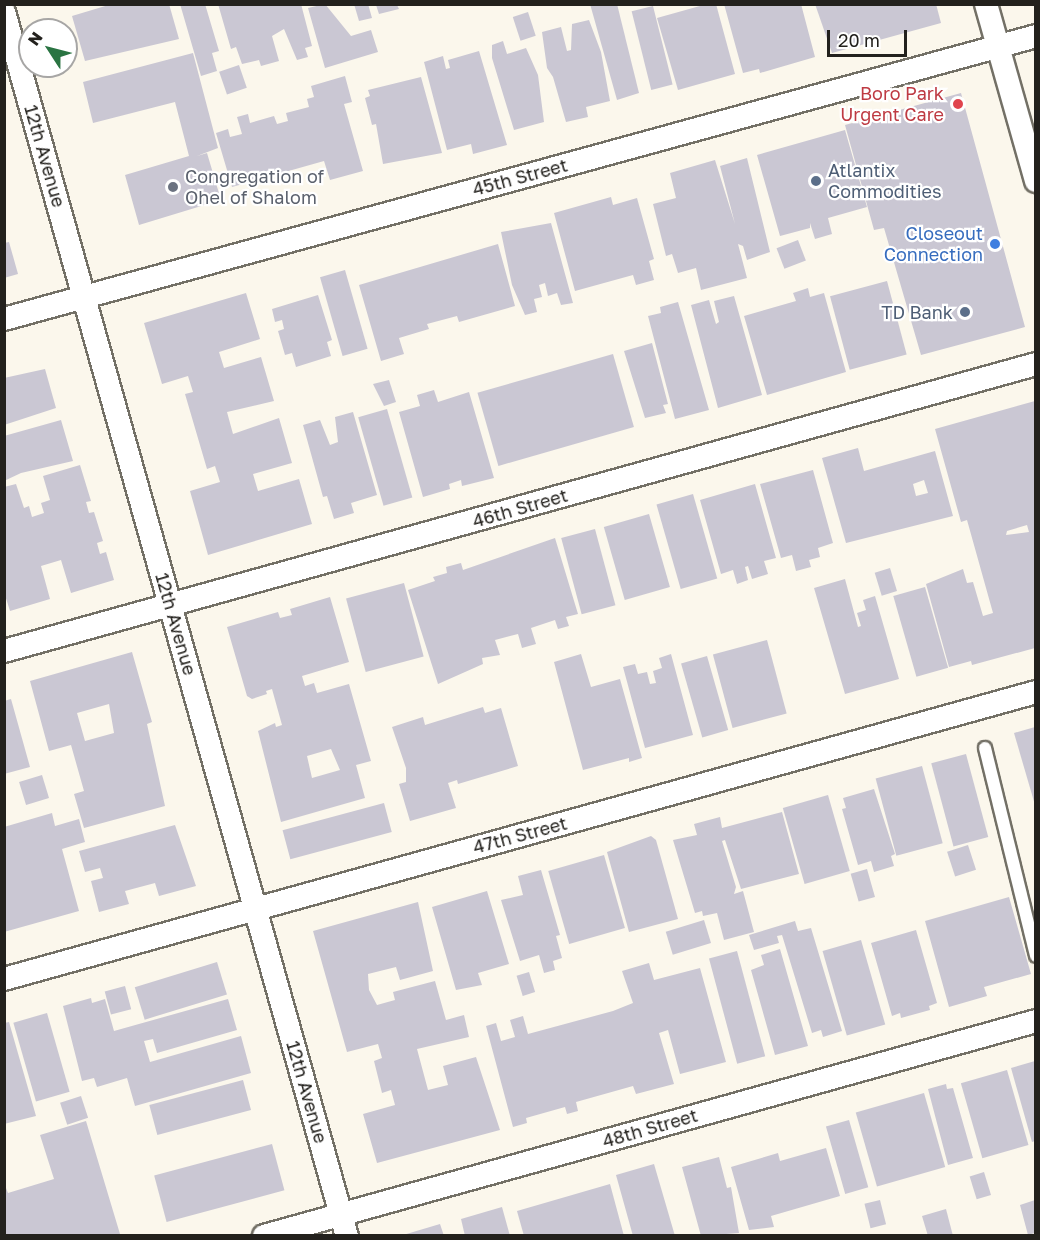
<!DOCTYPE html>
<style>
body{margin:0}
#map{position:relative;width:1040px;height:1240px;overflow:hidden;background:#fbf7ec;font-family:"Golos Text",sans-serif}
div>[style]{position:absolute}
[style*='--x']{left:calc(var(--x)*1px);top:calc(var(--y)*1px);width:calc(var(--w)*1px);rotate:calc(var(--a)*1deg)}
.building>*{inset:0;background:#cac7d3;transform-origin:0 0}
.roads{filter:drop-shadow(2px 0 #737066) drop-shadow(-2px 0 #737066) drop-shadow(0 2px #737066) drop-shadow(0 -2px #737066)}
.lane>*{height:12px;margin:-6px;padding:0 6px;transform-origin:6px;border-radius:6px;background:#fff}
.street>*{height:22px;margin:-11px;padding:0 11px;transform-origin:11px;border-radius:11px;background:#fff}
.dots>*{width:16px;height:16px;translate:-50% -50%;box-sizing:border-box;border:3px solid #fff;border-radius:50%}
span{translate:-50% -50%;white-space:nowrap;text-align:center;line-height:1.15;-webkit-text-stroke:4.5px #fff;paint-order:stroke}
.health-label{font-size:18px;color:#be3a42}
.right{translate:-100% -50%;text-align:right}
.street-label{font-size:18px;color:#23211d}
.service-label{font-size:18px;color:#4e5e75}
.left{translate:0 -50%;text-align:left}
.worship-label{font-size:18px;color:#5b616d}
.shop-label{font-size:18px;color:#366cbe}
.frame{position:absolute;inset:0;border:6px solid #23211d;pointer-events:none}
.north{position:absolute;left:18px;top:18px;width:60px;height:60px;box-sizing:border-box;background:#fff;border:2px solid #a7a6a5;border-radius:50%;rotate:306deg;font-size:16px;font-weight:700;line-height:24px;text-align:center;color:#23211d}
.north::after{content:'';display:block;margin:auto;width:21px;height:27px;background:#2a7442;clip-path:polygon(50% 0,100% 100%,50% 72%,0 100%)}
.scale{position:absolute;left:827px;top:30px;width:80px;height:27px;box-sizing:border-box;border:3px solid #23211d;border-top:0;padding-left:8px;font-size:18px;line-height:21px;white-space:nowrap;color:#23211d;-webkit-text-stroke:4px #fff;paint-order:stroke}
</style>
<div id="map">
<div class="building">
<i style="clip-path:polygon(112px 4px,169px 4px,179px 39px,85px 61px,72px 16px)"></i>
<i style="clip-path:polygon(180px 4px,205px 4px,219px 51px,212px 53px,217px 71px,201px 76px)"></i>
<i style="clip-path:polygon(218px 4px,301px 4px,312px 46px,305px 48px,308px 57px,297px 60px,284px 29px,272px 36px,279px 61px,261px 66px,259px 60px,242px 64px,236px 47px,231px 49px)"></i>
<i style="clip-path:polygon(325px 4px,351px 36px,371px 30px,378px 52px,325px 68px,308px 8px)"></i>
<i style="clip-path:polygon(354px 4px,368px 4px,372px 18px,359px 21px)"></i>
<i style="clip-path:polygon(590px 4px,617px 4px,639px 93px,617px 100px)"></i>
<i style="clip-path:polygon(707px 4px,716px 4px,735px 74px,678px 90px,657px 18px)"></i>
<i style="clip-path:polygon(724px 4px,801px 4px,815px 57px,760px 73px,759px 69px,743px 73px)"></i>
<i style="clip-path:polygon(815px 4px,936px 4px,941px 23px,832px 53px)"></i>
<i style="clip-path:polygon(376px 5px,397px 5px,399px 9px,379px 14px)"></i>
<i style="left:653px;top:6px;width:81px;height:22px;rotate:76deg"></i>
<i style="left:528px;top:12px;width:25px;height:16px;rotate:72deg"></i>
<i style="clip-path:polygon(589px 20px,601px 52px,610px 101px,586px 107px,588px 117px,566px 122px,553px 77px,547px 68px,542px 32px,561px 27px,567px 51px,571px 50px,572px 24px)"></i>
<i style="clip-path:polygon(503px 41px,507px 54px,526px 48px,538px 75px,544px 122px,514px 130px,492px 58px,492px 45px)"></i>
<i style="clip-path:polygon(479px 51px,507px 145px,473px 154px,471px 144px,447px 150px,424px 62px,443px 56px,446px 69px,450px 68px,448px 60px)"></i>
<i style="clip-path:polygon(193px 53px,218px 148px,197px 156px,207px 153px,221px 200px,139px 225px,125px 175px,189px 156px,175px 102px,93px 123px,83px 82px)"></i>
<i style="left:239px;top:65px;width:24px;height:21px;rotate:71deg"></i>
<i style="clip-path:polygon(345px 76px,352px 102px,344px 104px,363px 171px,330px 180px,324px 161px,232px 187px,216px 133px,228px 129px,230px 137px,242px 134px,237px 117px,248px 114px,250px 123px,274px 116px,277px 124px,288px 121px,286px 113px,309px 107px,307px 99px,314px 97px,311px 86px)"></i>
<i style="clip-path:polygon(421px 77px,442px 153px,383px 164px,376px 124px,372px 125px,365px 98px,370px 96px,368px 90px)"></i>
<i style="clip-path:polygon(961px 93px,1025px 327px,921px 355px,884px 228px,874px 230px,845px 125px)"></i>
<i style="clip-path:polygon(845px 130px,867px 207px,828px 218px,832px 234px,815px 239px,810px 223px,810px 228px,780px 236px,757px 155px)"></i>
<i style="clip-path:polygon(747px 158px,770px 252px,747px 260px,743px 246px,738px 244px,747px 278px,701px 290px,696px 268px,678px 273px,672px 254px,666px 256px,653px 204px,676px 198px,670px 173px,715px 160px,735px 224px,720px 166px)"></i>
<i style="clip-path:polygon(611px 197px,613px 205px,637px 198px,654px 259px,649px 261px,654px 280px,636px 285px,633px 275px,575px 291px,554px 213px)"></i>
<i style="clip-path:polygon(551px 223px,573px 303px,561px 305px,557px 293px,548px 296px,545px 283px,539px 285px,542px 297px,534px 299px,537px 312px,525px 315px,512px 285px,501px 232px)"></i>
<i style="left:798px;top:240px;width:22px;height:23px;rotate:69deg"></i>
<i style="clip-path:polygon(9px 242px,18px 274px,4px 278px,4px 243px)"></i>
<i style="clip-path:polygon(498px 244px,515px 306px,459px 322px,457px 316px,427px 324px,429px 329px,399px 338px,404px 354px,381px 361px,359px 285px)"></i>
<i style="left:345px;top:270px;width:82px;height:26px;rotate:74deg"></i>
<i style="left:887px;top:281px;width:76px;height:59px;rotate:75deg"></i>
<i style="clip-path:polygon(808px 288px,810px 297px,824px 293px,846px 372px,767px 395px,744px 316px,796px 301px,793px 293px)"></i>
<i style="clip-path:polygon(246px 293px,260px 339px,219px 352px,224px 368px,261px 357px,274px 401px,227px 412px,233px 434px,279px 418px,292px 463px,253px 474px,258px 491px,299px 479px,312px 524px,208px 555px,190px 491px,220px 482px,215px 466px,207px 469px,185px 394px,193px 392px,188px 376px,162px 384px,144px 323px)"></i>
<i style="clip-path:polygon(318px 295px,332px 340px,327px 342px,331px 356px,296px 367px,292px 353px,285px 355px,278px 331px,284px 329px,282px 320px,275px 322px,272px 309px)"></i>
<i style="clip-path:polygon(734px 296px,762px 395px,718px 408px,691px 305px,709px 300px,716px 324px,719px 322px,714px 301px)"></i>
<i style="clip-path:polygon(678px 302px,709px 410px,675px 419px,648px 316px,661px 313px,660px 307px)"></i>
<i style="clip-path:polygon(652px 343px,668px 404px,663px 405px,666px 413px,645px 418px,624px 351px)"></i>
<i style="left:613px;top:354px;width:76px;height:141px;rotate:74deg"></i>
<i style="clip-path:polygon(45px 369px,56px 408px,4px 425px,4px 378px)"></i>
<i style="clip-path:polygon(389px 380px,396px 402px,384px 406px,373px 384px)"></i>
<i style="clip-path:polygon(434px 390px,438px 402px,469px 392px,494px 478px,462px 486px,461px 480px,449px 484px,450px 489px,423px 497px,399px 412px,420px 406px,417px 395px)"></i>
<i style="clip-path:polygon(evenodd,1035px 401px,1035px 648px,972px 665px,971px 661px,949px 667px,926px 584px,963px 569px,967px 583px,973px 582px,983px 616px,993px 613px,967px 520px,961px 522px,935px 429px,1035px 401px,1027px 525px,1029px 532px,1006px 535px,1007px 531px,1027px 525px)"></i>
<i style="left:387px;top:409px;width:92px;height:30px;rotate:74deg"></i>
<i style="clip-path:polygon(353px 412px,377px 495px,351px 503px,354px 513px,334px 519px,327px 496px,323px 497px,303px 425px,320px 420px,330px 445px,338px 442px,335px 417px)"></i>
<i style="clip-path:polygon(61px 420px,73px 461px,21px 473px,4px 481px,4px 436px)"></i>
<i style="clip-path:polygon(evenodd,858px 448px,864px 471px,935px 451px,953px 516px,846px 543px,822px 458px,858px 448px,924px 480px,928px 493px,916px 496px,913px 484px,924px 480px)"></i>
<i style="clip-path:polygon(80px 465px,91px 501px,86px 502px,89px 513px,94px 512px,103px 541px,97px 543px,100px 554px,106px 552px,114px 580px,71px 593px,61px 560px,41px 566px,50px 599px,10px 611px,4px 592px,4px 487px,16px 484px,24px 508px,29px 506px,32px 517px,44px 513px,41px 503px,50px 500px,43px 476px)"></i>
<i style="clip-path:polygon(813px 470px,833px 543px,818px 548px,820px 557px,809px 560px,811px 567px,796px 571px,792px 555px,781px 558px,760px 484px)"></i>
<i style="clip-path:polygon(755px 484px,776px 558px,764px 561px,768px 574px,752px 579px,748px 566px,745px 567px,748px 580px,737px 584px,733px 570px,721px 574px,700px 500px)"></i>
<i style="left:693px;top:494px;width:88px;height:38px;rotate:74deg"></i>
<i style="left:649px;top:514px;width:76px;height:47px;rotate:74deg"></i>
<i style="left:595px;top:529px;width:79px;height:35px;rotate:75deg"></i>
<i style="clip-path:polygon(555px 538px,578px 614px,566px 617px,569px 626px,558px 629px,555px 620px,531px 628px,536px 644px,522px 648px,518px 634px,495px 640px,500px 655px,482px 658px,483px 664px,438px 684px,408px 590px,435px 581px,433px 577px,447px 573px,446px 567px,461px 563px,463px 570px)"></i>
<i style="left:890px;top:568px;width:24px;height:16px;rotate:73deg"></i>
<i style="clip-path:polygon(845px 579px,858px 627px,861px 626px,857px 613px,866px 610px,863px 600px,875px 596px,899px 679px,845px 694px,814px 588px)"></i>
<i style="left:404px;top:583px;width:76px;height:60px;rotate:75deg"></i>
<i style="left:925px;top:587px;width:84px;height:33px;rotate:74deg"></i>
<i style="clip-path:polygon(evenodd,330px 597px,349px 662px,302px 676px,305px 686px,314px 683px,317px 693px,349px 684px,371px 761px,356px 765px,365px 798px,281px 822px,258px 731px,275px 723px,276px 727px,282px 725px,272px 689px,266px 691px,267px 694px,252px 699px,247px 696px,227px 627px,278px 612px,280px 618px,292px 615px,290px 609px,330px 597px,331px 749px,340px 770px,312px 778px,307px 756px,331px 749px)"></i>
<i style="left:767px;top:640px;width:76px;height:56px;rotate:75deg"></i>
<i style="clip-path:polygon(evenodd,132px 652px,152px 722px,147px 724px,165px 806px,84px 828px,74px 794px,84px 791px,71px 745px,49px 751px,30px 681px,132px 652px,109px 704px,114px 733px,85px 741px,77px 713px,109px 704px)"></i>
<i style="clip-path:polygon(581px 654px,591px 687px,620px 679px,642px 758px,629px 762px,629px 758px,583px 770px,554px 662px)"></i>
<i style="clip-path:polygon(671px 654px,693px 735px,645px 748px,623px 667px,635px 664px,638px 674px,647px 672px,650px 684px,656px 683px,653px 671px,662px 668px,659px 658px)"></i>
<i style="left:707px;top:656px;width:77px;height:27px;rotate:74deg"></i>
<i style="clip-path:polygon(11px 699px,30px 767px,4px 774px,4px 701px)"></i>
<i style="clip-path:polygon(483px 707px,485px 713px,501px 708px,518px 766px,458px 784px,457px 780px,448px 783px,456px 808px,410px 821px,399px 784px,406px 782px,406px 768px,392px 727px,423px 717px,425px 725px)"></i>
<i style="clip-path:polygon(1035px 727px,1035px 805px,1014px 733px)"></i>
<i style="left:966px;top:754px;width:86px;height:36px;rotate:75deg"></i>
<i style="left:922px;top:766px;width:80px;height:48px;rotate:75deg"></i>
<i style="left:42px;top:775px;width:24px;height:24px;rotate:73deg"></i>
<i style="clip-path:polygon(874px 789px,895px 854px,891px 856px,894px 866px,874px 872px,871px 861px,858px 865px,842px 809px,846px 808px,843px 798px)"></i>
<i style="left:828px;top:795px;width:79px;height:47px;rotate:74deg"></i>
<i style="left:384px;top:803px;width:30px;height:105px;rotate:75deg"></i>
<i style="clip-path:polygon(782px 812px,799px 874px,741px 889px,725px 840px,722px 841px,736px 887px,734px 894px,743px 891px,754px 932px,724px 940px,717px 913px,703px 916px,702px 911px,695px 913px,673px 840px,697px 835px,694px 824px,720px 817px,722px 828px)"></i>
<i style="clip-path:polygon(52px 813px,55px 826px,79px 819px,85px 842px,62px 849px,79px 911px,4px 932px,4px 827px)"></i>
<i style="clip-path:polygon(175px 825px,196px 886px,159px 896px,155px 883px,125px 891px,129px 904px,99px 912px,91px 881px,103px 878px,100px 868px,85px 872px,79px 851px)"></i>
<i style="clip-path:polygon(651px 836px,656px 840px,678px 919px,629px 932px,607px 852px)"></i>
<i style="left:968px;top:845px;width:26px;height:22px;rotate:72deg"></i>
<i style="left:604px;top:855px;width:76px;height:58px;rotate:74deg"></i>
<i style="left:867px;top:869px;width:29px;height:17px;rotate:74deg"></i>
<i style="clip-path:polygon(541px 870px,560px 935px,556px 936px,562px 958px,553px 961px,555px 970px,544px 973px,539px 955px,520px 961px,501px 900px,523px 895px,518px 876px)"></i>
<i style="clip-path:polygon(487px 891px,509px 964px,478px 973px,482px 985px,456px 990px,432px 907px)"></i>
<i style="clip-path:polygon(1009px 897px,1031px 974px,984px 987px,987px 996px,949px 1007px,925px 921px)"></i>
<i style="clip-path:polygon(418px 902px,433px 971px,400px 980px,396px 967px,368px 974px,369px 990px,377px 1005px,395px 1000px,393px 992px,435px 981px,446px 1020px,464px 1015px,469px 1037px,417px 1049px,428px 1090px,448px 1085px,443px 1066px,476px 1057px,500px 1130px,377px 1163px,363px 1114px,395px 1105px,391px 1090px,382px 1093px,374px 1061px,382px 1058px,378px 1044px,347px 1052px,313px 931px)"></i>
<i style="left:704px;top:920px;width:24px;height:40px;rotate:73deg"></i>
<i style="clip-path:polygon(795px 921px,798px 931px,811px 928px,842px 1031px,823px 1037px,821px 1030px,812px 1033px,782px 935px,777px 936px,779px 943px,754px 950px,749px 935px)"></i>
<i style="clip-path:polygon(916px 930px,937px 1003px,929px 1006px,930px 1010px,901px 1018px,900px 1013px,892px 1016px,871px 943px)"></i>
<i style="left:861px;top:940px;width:88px;height:40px;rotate:74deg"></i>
<i style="clip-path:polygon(780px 949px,808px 1046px,775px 1055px,751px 970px,764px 965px,761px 955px)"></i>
<i style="left:737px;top:951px;width:109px;height:29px;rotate:75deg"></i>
<i style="left:217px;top:962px;width:34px;height:86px;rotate:73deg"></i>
<i style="clip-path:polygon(649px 963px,654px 980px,700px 968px,726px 1062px,680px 1074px,668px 1030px,659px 1033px,674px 1084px,636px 1094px,633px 1086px,576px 1102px,578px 1111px,567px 1114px,565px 1107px,526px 1118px,527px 1123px,513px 1127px,486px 1026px,496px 1023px,501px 1041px,515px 1037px,510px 1020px,523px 1016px,528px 1034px,613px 1011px,633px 1003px,622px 971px)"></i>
<i style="left:529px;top:972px;width:21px;height:13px;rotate:73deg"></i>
<i style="left:125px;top:986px;width:24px;height:21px;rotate:75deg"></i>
<i style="clip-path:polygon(91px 998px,92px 1003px,105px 999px,114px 1031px,228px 999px,237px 1030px,157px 1053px,153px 1039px,144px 1041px,150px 1062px,241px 1036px,251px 1073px,135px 1106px,127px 1078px,97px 1087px,94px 1078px,82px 1081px,63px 1006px)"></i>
<i style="left:47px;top:1013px;width:82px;height:35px;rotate:74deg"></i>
<i style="clip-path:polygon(9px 1022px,36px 1116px,4px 1124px,4px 1023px)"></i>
<i style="clip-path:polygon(1035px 1061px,1035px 1141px,1032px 1142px,1011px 1068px)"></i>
<i style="left:1007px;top:1070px;width:78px;height:48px;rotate:74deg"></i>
<i style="left:243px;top:1080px;width:31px;height:97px;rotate:75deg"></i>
<i style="clip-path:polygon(946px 1084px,947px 1089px,953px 1088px,973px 1158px,948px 1165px,928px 1089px)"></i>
<i style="left:924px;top:1093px;width:77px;height:71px;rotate:74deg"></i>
<i style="left:81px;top:1096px;width:23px;height:22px;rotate:72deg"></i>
<i style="left:849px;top:1120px;width:70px;height:24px;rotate:74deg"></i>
<i style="clip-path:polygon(86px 1121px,120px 1234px,4px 1236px,4px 1183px,8px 1193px,54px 1179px,40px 1135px)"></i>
<i style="left:272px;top:1144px;width:48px;height:122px;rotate:75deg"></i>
<i style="clip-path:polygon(826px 1148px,840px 1196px,771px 1216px,774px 1227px,749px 1230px,731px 1167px,778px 1153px,780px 1161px)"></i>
<i style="clip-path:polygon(719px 1157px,727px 1188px,731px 1187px,739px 1233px,701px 1236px,682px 1167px)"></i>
<i style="clip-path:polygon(654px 1164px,675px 1236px,633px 1236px,616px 1175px)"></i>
<i style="left:984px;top:1172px;width:24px;height:15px;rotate:73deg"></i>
<i style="clip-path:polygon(610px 1184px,624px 1236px,524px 1236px,517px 1211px)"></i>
<i style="left:880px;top:1200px;width:25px;height:16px;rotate:76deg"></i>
<i style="clip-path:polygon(1035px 1200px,1035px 1233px,1028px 1235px,1020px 1205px)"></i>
<i style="clip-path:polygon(502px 1207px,510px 1236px,465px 1236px,461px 1219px)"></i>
<i style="clip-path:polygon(946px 1209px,953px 1236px,928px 1236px,922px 1216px)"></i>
<i style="clip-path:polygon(440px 1224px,444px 1236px,403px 1236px,403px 1235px)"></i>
</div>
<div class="roads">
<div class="lane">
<i style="--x:985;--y:748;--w:214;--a:76.2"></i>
</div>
<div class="street">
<i style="--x:986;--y:4;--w:184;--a:74.2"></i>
<i style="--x:4;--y:12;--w:1271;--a:74.35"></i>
<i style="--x:4;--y:319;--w:1070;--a:-15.33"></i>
<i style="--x:4;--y:651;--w:1071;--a:-15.54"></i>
<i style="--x:4;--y:979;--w:1071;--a:-15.54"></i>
<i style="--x:264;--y:1236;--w:801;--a:-15.56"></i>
</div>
</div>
<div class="dots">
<i style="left:958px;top:104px;background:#e0444e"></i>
<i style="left:816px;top:181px;background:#5c6f8a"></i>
<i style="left:173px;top:187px;background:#6b7280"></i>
<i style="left:995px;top:244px;background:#3f7fe0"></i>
<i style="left:965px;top:312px;background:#5c6f8a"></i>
</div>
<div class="health-label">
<span class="right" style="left:944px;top:104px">Boro Park<br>Urgent Care</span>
</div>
<div class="street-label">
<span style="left:45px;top:156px;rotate:74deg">12th Avenue</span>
<span style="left:520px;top:177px;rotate:-15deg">45th Street</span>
<span style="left:520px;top:508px;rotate:-16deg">46th Street</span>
<span style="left:176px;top:624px;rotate:74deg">12th Avenue</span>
<span style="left:520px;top:835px;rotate:-15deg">47th Street</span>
<span style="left:307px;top:1092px;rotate:74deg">12th Avenue</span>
<span style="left:650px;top:1128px;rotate:-16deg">48th Street</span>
</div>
<div class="service-label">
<span class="left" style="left:828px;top:181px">Atlantix<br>Commodities</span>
<span class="right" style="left:953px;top:312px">TD Bank</span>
</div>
<div class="worship-label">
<span class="left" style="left:185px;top:187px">Congregation of<br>Ohel of Shalom</span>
</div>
<div class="shop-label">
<span class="right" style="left:983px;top:244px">Closeout<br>Connection</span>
</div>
<div class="frame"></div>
<div class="north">N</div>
<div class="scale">20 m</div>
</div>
